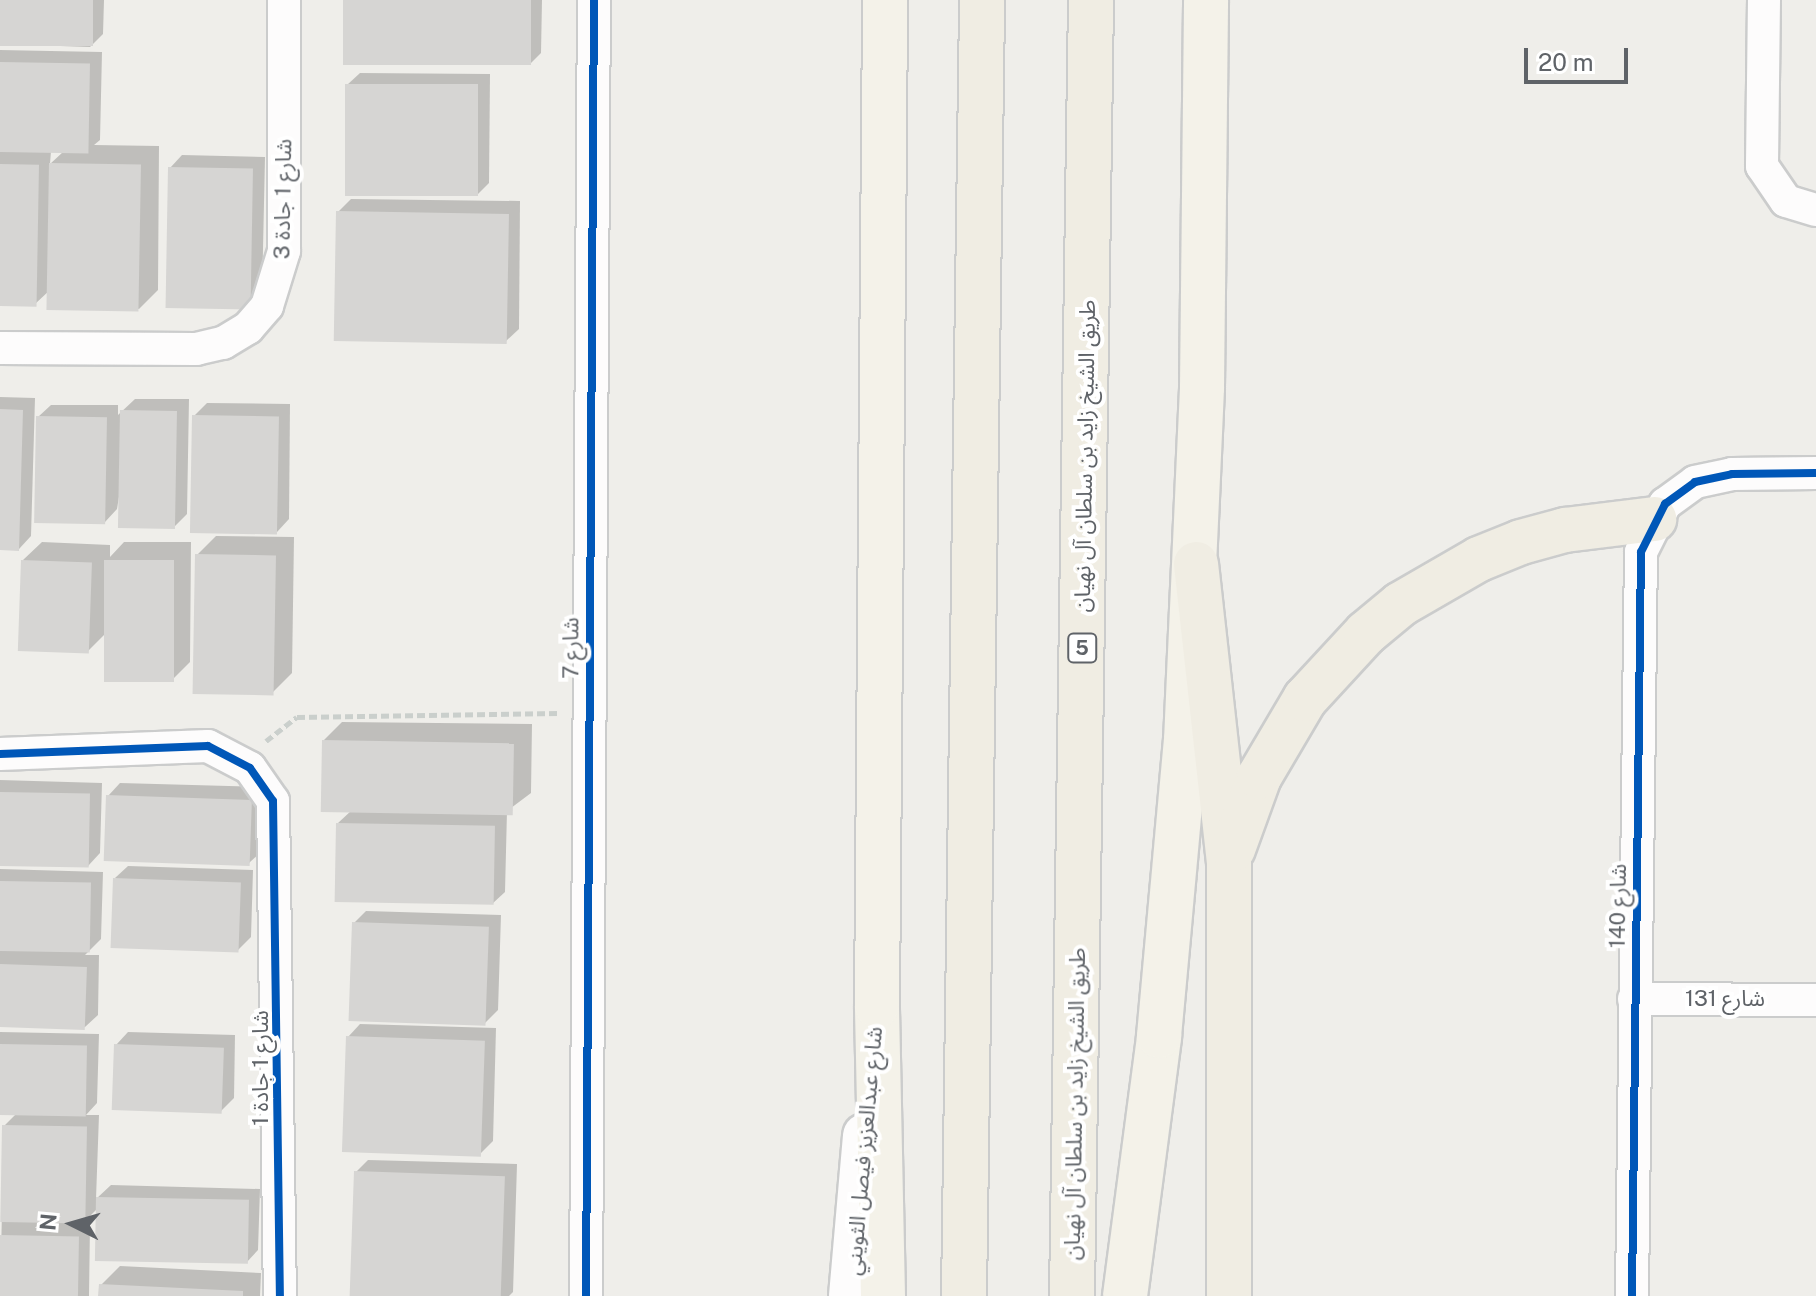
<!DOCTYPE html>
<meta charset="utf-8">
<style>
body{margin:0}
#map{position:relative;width:1816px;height:1296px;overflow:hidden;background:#efeeea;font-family:"Public Sans","Noto Sans Arabic",sans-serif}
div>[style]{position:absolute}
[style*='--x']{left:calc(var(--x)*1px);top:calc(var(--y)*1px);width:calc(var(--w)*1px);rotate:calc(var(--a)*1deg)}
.shadow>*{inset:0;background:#0003}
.building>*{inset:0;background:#d6d5d3;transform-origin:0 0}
.path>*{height:5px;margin-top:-2.5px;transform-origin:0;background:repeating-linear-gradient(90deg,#cacfcc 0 8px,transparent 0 12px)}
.roads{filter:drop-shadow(2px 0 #cbcccc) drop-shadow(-2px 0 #cbcccc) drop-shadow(0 2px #cbcccc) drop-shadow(0 -2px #cbcccc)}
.street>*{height:32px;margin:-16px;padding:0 16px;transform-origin:16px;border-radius:16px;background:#fdfcfc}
.secondary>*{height:44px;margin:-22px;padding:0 22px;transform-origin:22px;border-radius:22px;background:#fdfcfc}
.primary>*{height:44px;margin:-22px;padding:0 22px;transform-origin:22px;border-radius:22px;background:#f4f2e9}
.highway>*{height:44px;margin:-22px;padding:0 22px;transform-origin:22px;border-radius:22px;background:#f0ede3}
.cycleway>*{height:8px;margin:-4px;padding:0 4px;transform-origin:4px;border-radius:4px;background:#0057b8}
span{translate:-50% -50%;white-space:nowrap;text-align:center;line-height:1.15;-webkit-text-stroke:8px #fff;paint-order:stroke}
.shield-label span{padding:2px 6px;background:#fff;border:2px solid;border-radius:6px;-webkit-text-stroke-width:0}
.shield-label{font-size:20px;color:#5f6368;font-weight:700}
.street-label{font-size:22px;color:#5f6368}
.north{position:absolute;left:32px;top:1184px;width:80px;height:80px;-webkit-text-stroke:6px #fff;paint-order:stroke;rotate:275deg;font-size:22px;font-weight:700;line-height:32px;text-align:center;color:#5f6368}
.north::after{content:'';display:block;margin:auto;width:28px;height:36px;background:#5f6368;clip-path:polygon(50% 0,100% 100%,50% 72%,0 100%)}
.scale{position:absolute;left:1524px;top:48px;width:104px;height:36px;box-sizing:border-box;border:4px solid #5f6368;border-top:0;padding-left:10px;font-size:24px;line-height:28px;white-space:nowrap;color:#5f6368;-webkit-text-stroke:6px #fff;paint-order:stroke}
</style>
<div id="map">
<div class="shadow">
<i style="clip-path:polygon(0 0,104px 0,103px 34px,90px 47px,0 44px)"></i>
<i style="clip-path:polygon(345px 0,542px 0,541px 53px,529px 65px)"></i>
<i style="clip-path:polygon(evenodd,0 50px,102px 52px,100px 140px,94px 145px,159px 146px,158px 290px,139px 309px,50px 290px,35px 304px,0 304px,0 50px,51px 151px,63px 152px,50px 164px,51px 151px)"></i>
<i style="clip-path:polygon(360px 73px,490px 74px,489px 183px,477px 195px,347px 85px)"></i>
<i style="clip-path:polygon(182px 155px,265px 157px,262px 295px,249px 307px,170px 168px)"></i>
<i style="clip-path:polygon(351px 199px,520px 201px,519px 329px,506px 341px,338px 212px)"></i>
<i style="clip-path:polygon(0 397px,35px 398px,31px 536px,19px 549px,0 548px)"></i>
<i style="clip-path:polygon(135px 399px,189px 399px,187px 514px,175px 526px,122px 478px,117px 509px,105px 522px,38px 417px,51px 405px,118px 405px,118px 415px)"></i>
<i style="clip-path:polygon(207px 403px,290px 404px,289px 519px,277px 532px,194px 416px)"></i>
<i style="clip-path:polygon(216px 536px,294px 537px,292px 673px,273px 692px,197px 555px)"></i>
<i style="clip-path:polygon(42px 542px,110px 545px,110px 557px,124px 542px,191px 542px,190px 662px,171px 681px,105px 634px,87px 652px,23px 560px)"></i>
<i style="clip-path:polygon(342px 722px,532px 724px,531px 793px,507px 811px,505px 892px,492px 904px,338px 823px,352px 810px,324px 740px)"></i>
<i style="clip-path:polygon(0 780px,102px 783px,100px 853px,88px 866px,0 864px)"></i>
<i style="clip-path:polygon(120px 783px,264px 787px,262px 851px,249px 863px,108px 796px)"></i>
<i style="clip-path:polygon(128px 866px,253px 870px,251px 937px,238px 950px,115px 878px)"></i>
<i style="clip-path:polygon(0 869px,103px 872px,101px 939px,85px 955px,99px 955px,98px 1015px,85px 1027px,0 1025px)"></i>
<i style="clip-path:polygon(366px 911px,501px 915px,498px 1010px,485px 1023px,354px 923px)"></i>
<i style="clip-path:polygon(360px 1024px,496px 1028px,493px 1141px,480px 1154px,348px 1037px)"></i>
<i style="clip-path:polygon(0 1032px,99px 1034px,97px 1103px,86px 1115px,99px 1115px,96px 1199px,111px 1185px,260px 1189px,258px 1250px,246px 1263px,98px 1208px,81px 1225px,90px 1225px,89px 1296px,0 1296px,4px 1126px,16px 1114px,0 1113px)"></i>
<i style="clip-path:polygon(128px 1032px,235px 1035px,234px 1098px,221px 1111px,116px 1045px)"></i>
<i style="clip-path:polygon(368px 1160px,517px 1164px,513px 1292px,509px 1296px,352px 1296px,356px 1172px)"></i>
<i style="clip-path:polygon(120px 1266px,261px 1273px,260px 1296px,100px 1296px,101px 1285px)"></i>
</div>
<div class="building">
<i style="left:0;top:0;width:93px;height:46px"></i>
<i style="left:343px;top:0;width:188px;height:65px"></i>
<i style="left:0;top:62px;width:90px;height:90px;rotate:1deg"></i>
<i style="left:345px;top:84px;width:133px;height:112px"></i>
<i style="left:49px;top:163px;width:92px;height:147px;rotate:1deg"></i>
<i style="left:0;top:164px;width:39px;height:142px;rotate:1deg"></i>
<i style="left:168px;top:167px;width:85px;height:141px;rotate:1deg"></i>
<i style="left:336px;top:211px;width:173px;height:130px;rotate:1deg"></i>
<i style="clip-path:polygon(0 409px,23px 410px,19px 551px,0 550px)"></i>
<i style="left:120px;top:410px;width:57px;height:118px;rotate:1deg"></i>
<i style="left:192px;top:415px;width:87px;height:118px;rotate:1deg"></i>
<i style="left:36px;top:416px;width:71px;height:107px;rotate:1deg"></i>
<i style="left:195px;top:554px;width:81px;height:140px;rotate:1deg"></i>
<i style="left:21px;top:560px;width:71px;height:91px;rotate:2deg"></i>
<i style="left:104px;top:560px;width:70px;height:122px"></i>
<i style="left:322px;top:740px;width:192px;height:72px;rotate:1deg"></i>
<i style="left:0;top:792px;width:90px;height:74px;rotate:1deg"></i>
<i style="left:106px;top:795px;width:146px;height:66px;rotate:2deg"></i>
<i style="left:336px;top:823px;width:159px;height:79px;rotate:1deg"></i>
<i style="left:113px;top:878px;width:128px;height:70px;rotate:2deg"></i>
<i style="left:0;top:881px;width:91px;height:70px;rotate:1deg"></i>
<i style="left:352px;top:922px;width:137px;height:99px;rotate:2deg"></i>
<i style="left:0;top:964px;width:87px;height:63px;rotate:2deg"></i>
<i style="left:346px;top:1036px;width:139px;height:116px;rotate:2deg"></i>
<i style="left:0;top:1044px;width:87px;height:71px;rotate:1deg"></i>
<i style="left:114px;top:1044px;width:110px;height:66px;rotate:2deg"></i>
<i style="left:2px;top:1125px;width:85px;height:97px;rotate:1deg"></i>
<i style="left:354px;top:1171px;width:151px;height:125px;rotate:2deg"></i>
<i style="left:96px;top:1197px;width:153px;height:64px;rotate:1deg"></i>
<i style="left:0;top:1235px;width:79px;height:61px;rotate:1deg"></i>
<i style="clip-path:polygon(99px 1284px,243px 1291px,243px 1296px,98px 1296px)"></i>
</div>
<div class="path">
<i style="--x:266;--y:741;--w:39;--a:-38"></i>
<i style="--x:297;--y:717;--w:262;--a:-0.9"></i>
</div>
<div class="roads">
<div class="street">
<i style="--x:1764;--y:0;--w:166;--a:90.7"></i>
<i style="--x:1762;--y:166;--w:42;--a:55.6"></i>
<i style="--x:1786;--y:201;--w:31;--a:17"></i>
<i style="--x:0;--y:348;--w:196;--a:0.3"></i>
<i style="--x:196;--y:349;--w:28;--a:-13"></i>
<i style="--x:223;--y:343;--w:29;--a:-31"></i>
<i style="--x:248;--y:328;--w:29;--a:-49"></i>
<i style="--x:267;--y:306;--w:58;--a:-72.8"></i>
<i style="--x:284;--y:251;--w:251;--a:-90"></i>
<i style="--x:0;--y:754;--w:208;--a:-2.2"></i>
<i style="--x:208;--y:746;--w:47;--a:27.6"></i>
<i style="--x:250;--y:768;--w:40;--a:55.1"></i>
<i style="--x:273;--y:801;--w:495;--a:89.2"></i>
<i style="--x:1634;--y:999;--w:182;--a:0.3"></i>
<i style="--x:586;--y:1296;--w:1296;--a:-89.65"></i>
<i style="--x:1632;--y:1296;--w:744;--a:-89.31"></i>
<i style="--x:1641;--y:552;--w:54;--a:-63.4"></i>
<i style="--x:1665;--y:504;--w:37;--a:-36"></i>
<i style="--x:1695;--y:482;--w:38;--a:-12"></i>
<i style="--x:1732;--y:474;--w:84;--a:-0.7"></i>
</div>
<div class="secondary">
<i style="--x:851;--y:1296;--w:161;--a:-85"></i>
</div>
<div class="primary">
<i style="--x:883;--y:1296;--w:290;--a:-91.2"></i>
<i style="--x:877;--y:1006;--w:1006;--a:-89.54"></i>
<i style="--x:1125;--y:1296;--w:262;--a:-82.5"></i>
<i style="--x:1159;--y:1036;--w:296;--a:-84.8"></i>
<i style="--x:1186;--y:741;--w:354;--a:-87.4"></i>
<i style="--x:1202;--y:387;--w:387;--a:-89.4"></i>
</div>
<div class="highway">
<i style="--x:1196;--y:564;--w:300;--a:83.7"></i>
<i style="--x:1229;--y:862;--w:434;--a:90"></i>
<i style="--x:1233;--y:849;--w:77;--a:-70.1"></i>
<i style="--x:1259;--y:777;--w:91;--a:-59.5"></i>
<i style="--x:1305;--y:699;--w:90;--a:-47.3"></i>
<i style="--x:1366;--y:633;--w:45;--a:-39.6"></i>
<i style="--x:1401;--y:604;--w:90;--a:-30"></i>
<i style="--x:1479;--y:559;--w:45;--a:-22"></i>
<i style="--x:1521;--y:542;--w:46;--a:-15.3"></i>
<i style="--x:1565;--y:530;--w:90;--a:-7"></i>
<i style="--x:964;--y:1296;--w:1296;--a:-89.2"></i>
<i style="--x:1072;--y:1296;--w:1296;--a:-89.16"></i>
</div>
</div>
<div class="cycleway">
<i style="--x:0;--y:754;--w:208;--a:-2.2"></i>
<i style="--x:208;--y:746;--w:47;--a:27.6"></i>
<i style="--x:250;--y:768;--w:40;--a:55.1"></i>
<i style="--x:273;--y:801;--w:495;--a:89.2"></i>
<i style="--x:586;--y:1296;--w:1296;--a:-89.65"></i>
<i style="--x:1632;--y:1296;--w:744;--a:-89.31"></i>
<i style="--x:1641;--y:552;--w:54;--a:-63.4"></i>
<i style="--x:1665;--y:504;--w:37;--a:-36"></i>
<i style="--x:1695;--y:482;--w:38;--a:-12"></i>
<i style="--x:1732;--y:474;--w:84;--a:-0.7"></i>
</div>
<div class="shield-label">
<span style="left:1082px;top:648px">5</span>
</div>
<div class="street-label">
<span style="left:283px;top:199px;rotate:-89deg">شارع 1 جادة 3</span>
<span style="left:1085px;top:456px;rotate:-89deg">طريق الشيخ زايد بن سلطان آل نهيان</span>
<span style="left:571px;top:648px;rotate:-90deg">شارع 7</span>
<span style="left:1618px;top:906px;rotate:-89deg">شارع 140</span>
<span style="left:1725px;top:999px">شارع 131</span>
<span style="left:261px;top:1068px;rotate:-90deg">شارع 1 جادة 1</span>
<span style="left:1075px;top:1104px;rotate:-89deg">طريق الشيخ زايد بن سلطان آل نهيان</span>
<span style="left:864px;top:1151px;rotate:-85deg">شارع عبدالعزيز فيصل الثويني</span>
</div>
<div class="north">N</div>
<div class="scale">20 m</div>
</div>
